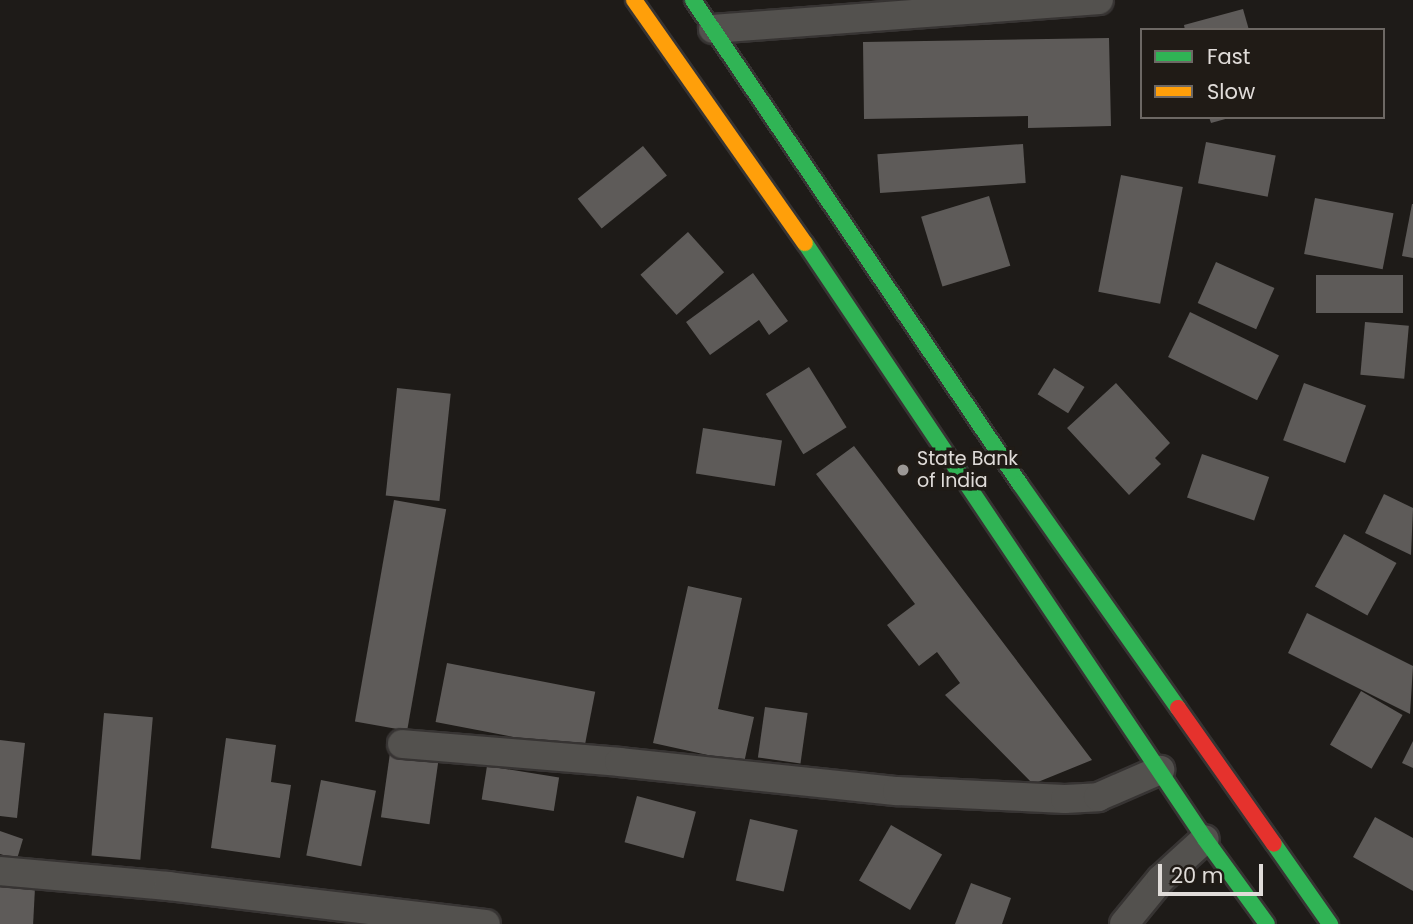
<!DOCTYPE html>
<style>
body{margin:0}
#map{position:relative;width:1413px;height:924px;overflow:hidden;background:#1e1b18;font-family:Poppins,sans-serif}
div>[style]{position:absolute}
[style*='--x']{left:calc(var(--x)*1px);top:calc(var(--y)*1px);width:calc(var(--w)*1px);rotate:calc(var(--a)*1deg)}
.building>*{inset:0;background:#5e5b59;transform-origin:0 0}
.roads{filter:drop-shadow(2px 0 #373433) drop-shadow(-2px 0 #373433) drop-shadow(0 2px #373433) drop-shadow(0 -2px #373433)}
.street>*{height:28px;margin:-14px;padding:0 14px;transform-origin:14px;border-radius:14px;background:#53514e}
.fast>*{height:16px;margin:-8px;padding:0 8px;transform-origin:8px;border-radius:8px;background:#30b455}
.slow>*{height:16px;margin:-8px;padding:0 8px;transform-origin:8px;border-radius:8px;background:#ff9f0a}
.jam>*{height:16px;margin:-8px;padding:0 8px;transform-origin:8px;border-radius:8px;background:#e5322d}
.dots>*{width:19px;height:19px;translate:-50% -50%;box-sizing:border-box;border:4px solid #201b16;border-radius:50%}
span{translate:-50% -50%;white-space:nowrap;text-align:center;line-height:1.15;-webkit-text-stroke:7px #201b16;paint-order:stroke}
.poi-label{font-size:19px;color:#e0dcd9}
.left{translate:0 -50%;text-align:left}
.legend{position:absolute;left:1140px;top:28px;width:245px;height:91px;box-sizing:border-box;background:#201b16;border:2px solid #6d6864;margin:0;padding:9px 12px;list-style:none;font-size:21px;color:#e0dcd9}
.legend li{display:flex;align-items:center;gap:14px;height:35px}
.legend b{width:35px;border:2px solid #6d6864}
.scale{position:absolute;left:1158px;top:864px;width:105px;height:32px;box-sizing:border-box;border:4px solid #e0dcd9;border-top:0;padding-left:9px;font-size:21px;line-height:24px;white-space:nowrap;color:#e0dcd9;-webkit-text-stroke:5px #201b16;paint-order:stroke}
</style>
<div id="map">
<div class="building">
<i style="clip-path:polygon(1243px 9px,1249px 30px,1185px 30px,1184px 25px)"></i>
<i style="clip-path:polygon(1109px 38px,1111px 126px,1028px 128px,1028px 116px,864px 119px,863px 42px)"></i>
<i style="clip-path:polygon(1209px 117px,1229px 117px,1229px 118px,1211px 123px)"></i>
<i style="left:1206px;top:142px;width:71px;height:42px;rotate:11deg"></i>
<i style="left:1023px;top:144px;width:39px;height:146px;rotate:86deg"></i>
<i style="left:643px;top:146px;width:38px;height:84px;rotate:51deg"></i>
<i style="left:1121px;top:175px;width:63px;height:119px;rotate:11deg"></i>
<i style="left:989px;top:196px;width:73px;height:71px;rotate:73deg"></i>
<i style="left:1315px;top:198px;width:80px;height:57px;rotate:11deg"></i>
<i style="clip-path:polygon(1412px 204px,1413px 204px,1413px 258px,1402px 256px)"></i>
<i style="left:688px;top:232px;width:54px;height:64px;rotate:48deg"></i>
<i style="left:1216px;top:262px;width:64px;height:45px;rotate:24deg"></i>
<i style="clip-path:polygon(753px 273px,788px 321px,769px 335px,759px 320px,710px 355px,686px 322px)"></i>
<i style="left:1316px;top:275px;width:87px;height:38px"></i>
<i style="left:1190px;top:312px;width:99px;height:50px;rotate:26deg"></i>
<i style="left:1365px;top:322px;width:44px;height:53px;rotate:5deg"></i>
<i style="left:809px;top:367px;width:71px;height:51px;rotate:58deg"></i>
<i style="left:1054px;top:368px;width:36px;height:31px;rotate:32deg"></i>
<i style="clip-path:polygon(1116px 383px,1170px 443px,1155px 458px,1161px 464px,1129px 495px,1067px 428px)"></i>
<i style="left:1304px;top:383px;width:66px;height:61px;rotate:20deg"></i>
<i style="left:397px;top:388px;width:54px;height:108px;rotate:6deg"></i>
<i style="left:703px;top:428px;width:80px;height:46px;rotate:9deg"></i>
<i style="clip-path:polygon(854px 446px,1092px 760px,1033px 784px,945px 695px,960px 683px,937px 652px,919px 666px,887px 625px,915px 604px,816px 474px)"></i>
<i style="left:1202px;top:454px;width:71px;height:46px;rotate:19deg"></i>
<i style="clip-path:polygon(1384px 494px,1413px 508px,1411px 555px,1365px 533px)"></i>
<i style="left:394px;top:500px;width:53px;height:225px;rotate:10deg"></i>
<i style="left:1344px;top:534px;width:60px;height:60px;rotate:29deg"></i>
<i style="clip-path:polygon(688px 586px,742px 598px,718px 709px,754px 717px,744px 763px,653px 743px)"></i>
<i style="clip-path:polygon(1307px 613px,1413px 666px,1410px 714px,1288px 653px)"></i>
<i style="left:447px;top:663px;width:151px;height:60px;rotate:11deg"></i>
<i style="left:1361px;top:691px;width:48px;height:62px;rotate:30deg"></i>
<i style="left:765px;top:707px;width:43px;height:51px;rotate:8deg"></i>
<i style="left:104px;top:713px;width:49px;height:143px;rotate:5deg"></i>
<i style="clip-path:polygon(226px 738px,276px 745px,271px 782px,291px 785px,280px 858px,211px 848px)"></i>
<i style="clip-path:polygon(0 740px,25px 743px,17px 818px,0 816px)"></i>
<i style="clip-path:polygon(1413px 741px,1413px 768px,1402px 763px)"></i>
<i style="left:390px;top:753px;width:49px;height:65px;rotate:8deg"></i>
<i style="left:487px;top:766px;width:73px;height:34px;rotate:9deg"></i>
<i style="left:321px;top:780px;width:56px;height:77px;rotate:11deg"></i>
<i style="left:637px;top:796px;width:61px;height:48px;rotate:15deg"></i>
<i style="clip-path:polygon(1375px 817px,1413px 838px,1413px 891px,1353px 857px)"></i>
<i style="left:750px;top:819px;width:49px;height:63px;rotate:13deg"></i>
<i style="left:891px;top:825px;width:59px;height:64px;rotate:30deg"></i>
<i style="clip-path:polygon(0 831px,23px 839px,17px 859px,0 854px)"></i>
<i style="clip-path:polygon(971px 883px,1011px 898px,1002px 924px,955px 924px)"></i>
<i style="left:0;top:887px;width:35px;height:37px;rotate:3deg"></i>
</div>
<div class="roads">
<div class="street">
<i style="--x:713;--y:29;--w:387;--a:-4.3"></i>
<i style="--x:402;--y:744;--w:218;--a:4.7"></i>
<i style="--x:619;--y:762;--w:280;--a:6"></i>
<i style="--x:897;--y:791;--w:168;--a:2.7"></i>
<i style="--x:1065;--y:799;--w:33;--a:-3"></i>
<i style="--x:1098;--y:797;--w:68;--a:-23.5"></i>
<i style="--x:0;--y:871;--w:169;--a:5.1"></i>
<i style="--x:168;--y:886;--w:320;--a:6.8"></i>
<i style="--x:1124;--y:924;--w:58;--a:-50.6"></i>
<i style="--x:1161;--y:879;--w:59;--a:-42.3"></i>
</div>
<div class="fast">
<i style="--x:693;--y:0;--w:584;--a:55.96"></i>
<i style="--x:1020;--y:484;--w:274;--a:54.8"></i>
<i style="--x:805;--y:243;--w:718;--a:56.13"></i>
<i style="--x:1205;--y:839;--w:105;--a:53.9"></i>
<i style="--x:1274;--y:844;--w:98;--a:55"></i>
</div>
<div class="slow">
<i style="--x:634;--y:0;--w:297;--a:54.9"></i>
</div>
<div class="jam">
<i style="--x:1178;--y:708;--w:166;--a:54.8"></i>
</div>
</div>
<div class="dots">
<i style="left:903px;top:470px;background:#9c9895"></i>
</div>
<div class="poi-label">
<span class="left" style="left:917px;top:470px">State Bank<br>of India</span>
</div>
<ul class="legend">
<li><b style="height:9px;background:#30b455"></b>Fast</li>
<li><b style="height:9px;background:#ff9f0a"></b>Slow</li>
</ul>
<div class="scale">20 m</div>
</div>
